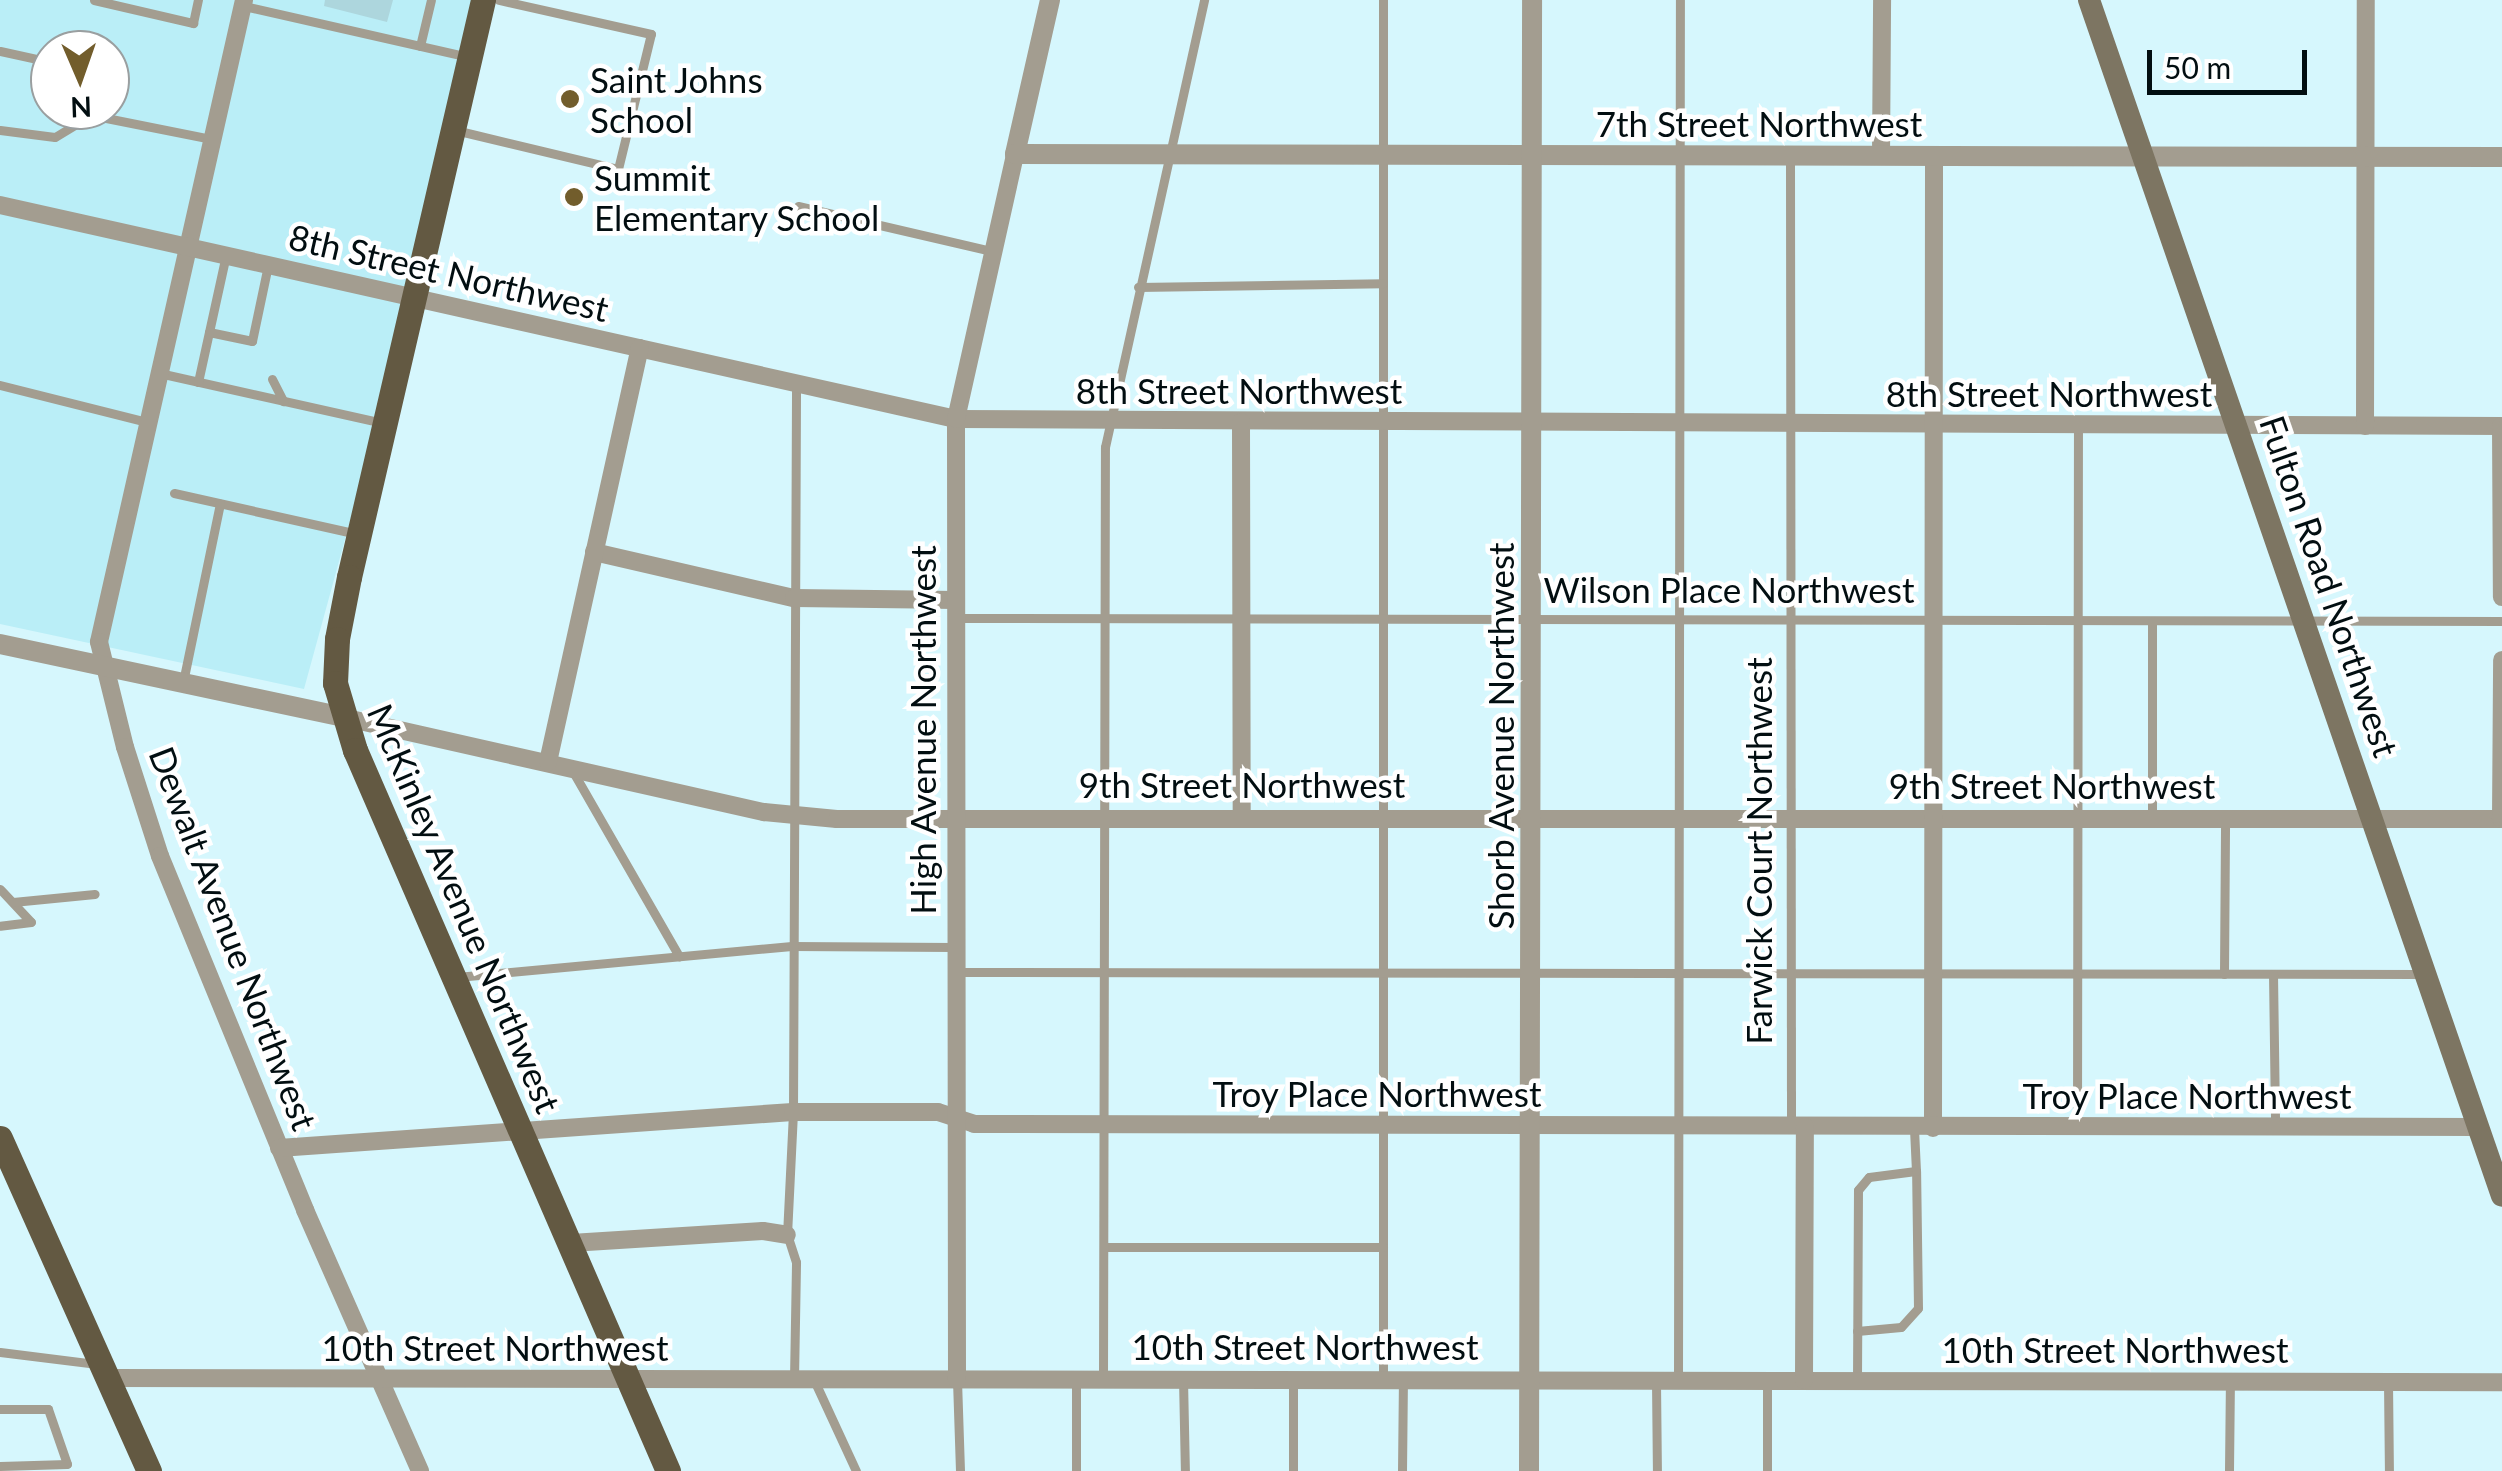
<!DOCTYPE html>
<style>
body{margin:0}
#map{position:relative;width:2502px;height:1471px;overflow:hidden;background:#d6f7fd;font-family:Lato,sans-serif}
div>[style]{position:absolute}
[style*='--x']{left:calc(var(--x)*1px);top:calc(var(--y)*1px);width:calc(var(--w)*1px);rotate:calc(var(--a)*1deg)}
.built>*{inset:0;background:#baeef7}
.building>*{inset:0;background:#add6dd}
.service>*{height:9px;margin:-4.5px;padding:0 4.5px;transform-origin:4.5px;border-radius:4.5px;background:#a39d90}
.minor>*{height:18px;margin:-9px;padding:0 9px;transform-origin:9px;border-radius:9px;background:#a39d90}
.tertiary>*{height:20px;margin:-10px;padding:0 10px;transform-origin:10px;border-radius:10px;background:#a39d90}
.secondary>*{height:22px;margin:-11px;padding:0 11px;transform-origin:11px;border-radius:11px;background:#7d7562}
.primary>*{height:25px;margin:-12.5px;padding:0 12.5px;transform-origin:12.5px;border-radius:12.5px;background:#635942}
.dots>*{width:28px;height:28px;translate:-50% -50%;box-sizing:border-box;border:5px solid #fff;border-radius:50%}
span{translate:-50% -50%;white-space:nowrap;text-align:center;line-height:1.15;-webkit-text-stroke:9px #fff;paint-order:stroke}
.poi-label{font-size:35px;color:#020e11}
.left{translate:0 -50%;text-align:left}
.street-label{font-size:35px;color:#020e11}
.north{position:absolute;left:30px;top:30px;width:100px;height:100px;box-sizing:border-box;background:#fff;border:2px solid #9a9fa0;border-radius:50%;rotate:178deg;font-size:28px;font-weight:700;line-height:40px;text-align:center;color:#020e11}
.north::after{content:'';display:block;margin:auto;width:35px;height:45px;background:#725d2c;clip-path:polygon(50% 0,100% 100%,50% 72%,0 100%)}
.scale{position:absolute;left:2147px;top:50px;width:160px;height:45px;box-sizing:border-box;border:5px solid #020e11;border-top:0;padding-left:12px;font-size:30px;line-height:35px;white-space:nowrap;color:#020e11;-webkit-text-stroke:8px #fff;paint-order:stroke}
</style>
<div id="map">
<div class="built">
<i style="clip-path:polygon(evenodd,0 0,493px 0,304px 689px,0 624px,0 0,50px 50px,110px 50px,110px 110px,50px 110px,50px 50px)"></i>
</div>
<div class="building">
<i style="clip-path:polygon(325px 0,393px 0,387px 22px,324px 6px)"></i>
</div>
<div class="service">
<i style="--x:94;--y:0;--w:102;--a:13.1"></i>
<i style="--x:193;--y:23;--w:24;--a:-78"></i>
<i style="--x:1383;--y:0;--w:1378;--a:90"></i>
<i style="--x:244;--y:6;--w:230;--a:12.8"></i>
<i style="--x:420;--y:46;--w:47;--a:-76.6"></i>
<i style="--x:0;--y:51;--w:51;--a:12.4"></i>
<i style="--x:0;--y:130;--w:55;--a:7.3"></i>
<i style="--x:55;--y:137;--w:42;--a:-31.4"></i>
<i style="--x:91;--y:115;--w:122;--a:11.3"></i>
<i style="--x:455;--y:130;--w:168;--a:13.5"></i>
<i style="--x:618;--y:169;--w:139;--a:-76.3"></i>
<i style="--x:651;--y:34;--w:156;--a:-167.4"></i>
<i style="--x:1790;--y:158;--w:969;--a:89.94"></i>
<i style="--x:798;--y:206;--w:199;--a:13.1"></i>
<i style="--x:1138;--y:287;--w:245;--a:-0.9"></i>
<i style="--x:209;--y:332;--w:44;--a:11.8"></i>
<i style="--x:252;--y:341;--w:78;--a:-78.1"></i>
<i style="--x:159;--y:373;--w:230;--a:12.6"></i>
<i style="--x:272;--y:379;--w:25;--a:63"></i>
<i style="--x:198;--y:382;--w:130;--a:-77.6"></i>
<i style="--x:0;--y:385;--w:152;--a:14.1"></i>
<i style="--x:174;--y:493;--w:188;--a:12.6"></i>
<i style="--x:956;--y:618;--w:1546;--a:0.11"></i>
<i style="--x:2152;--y:621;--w:196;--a:90"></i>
<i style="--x:183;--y:682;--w:182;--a:-78.3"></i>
<i style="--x:572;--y:770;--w:215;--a:60.1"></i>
<i style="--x:0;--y:889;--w:45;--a:46.8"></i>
<i style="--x:31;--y:922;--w:31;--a:173"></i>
<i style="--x:13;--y:902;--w:82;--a:-5.6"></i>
<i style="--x:956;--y:972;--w:1465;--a:0.08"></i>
<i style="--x:2224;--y:974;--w:156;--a:-89.6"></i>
<i style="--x:2273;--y:974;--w:152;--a:89.2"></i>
<i style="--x:457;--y:977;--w:336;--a:-5.3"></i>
<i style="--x:792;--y:946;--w:161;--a:0.4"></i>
<i style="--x:2077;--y:1126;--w:702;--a:-89.92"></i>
<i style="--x:1105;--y:1247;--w:278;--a:0"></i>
<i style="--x:1857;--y:1331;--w:44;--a:-5.2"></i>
<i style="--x:1901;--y:1327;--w:25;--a:-48"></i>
<i style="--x:1918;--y:1308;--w:137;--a:-90.8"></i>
<i style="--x:0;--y:1352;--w:98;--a:7.1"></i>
<i style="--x:794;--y:1379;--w:117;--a:-89"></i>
<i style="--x:796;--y:1262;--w:28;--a:-108"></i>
<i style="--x:787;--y:1235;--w:123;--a:-87.2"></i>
<i style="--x:793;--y:1112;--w:728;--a:-89.76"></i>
<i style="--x:1183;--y:1379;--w:92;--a:88.8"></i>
<i style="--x:1678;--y:1379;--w:1379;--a:-89.92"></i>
<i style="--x:814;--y:1380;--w:100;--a:65.2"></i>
<i style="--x:957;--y:1380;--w:91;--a:88.1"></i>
<i style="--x:1076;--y:1380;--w:91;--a:90"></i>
<i style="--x:1103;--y:1380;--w:933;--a:-89.88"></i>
<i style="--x:1105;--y:447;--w:458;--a:-77.5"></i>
<i style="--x:1857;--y:1380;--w:190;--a:-89.7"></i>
<i style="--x:1858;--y:1190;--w:17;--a:-50"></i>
<i style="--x:1869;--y:1177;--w:47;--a:-7.3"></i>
<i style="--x:1916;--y:1171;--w:43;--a:-92.7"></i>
<i style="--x:1656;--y:1382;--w:89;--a:89.4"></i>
<i style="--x:2388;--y:1382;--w:89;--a:89.4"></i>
<i style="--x:0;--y:1409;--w:48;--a:0"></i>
<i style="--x:48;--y:1409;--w:58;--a:70.9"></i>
<i style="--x:67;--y:1464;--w:67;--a:178.3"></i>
<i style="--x:1293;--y:1471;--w:90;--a:-90"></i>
<i style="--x:1402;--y:1471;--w:90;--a:-89.4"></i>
<i style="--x:1767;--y:1471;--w:89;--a:-90"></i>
<i style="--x:2229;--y:1471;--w:89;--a:-89.4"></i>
</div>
<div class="minor">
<i style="--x:244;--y:0;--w:658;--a:102.73"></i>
<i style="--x:99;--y:642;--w:108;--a:76.1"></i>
<i style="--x:125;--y:747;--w:114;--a:72.2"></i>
<i style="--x:160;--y:856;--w:383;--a:67.7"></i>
<i style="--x:305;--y:1210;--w:285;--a:66.2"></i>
<i style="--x:1881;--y:156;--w:156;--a:-89.6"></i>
<i style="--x:0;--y:205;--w:980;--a:12.62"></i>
<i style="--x:956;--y:419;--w:1546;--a:0.26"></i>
<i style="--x:1241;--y:422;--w:395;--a:89.9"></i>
<i style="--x:2365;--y:426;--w:426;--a:-89.9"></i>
<i style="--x:2501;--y:426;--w:171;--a:89.7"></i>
<i style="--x:594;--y:552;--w:205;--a:13"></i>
<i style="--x:794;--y:598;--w:162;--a:0.7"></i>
<i style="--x:342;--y:717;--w:433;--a:12.7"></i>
<i style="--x:764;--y:812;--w:73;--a:5.5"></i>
<i style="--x:837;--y:819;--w:1665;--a:0"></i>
<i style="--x:548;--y:762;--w:424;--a:-77.5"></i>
<i style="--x:2501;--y:819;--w:159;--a:-89.6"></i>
<i style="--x:1933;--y:1128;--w:972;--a:-89.94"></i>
<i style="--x:279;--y:1148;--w:515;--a:-4.01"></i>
<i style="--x:793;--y:1112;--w:145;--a:0"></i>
<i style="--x:938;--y:1112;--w:38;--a:18"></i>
<i style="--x:974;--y:1124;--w:1505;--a:0.11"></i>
<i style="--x:571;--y:1243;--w:192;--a:-3.6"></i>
<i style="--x:763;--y:1231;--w:24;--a:9"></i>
<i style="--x:108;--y:1378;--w:2394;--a:0.1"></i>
<i style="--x:957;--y:1380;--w:961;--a:-90.06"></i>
<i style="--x:956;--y:419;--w:271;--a:-77.4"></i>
<i style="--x:1804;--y:1380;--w:253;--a:-89.8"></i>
</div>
<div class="tertiary">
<i style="--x:1050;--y:0;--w:158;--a:102.8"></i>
<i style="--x:1015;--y:154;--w:1487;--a:0.12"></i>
<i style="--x:0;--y:644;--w:350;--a:12"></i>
<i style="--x:1529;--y:1471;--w:1471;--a:-89.88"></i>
</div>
<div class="secondary">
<i style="--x:2089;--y:0;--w:1265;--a:70.95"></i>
</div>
<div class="primary">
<i style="--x:483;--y:0;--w:592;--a:103.07"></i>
<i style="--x:349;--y:577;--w:63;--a:101"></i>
<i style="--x:337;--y:639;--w:44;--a:92.6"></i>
<i style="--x:335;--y:683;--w:70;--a:73.4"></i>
<i style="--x:355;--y:750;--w:786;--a:66.53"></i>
<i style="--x:0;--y:1138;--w:365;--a:65.9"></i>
</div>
<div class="dots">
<i style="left:570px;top:99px;background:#725d2c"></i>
<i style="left:574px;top:197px;background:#725d2c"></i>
</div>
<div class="poi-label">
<span class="left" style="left:590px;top:99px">Saint Johns<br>School</span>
<span class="left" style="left:594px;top:197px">Summit<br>Elementary School</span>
</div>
<div class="street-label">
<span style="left:1759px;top:123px">7th Street Northwest</span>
<span style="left:449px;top:272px;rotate:13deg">8th Street Northwest</span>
<span style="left:1239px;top:390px">8th Street Northwest</span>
<span style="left:2049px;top:393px">8th Street Northwest</span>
<span style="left:2330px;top:586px;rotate:71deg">Fulton Road Northwest</span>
<span style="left:1729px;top:589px">Wilson Place Northwest</span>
<span style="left:922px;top:730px;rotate:-90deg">High Avenue Northwest</span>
<span style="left:1500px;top:736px;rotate:-90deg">Shorb Avenue Northwest</span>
<span style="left:1242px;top:784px">9th Street Northwest</span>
<span style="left:2052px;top:785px">9th Street Northwest</span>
<span style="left:1758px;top:851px;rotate:-90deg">Farwick Court Northwest</span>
<span style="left:465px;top:908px;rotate:67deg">McKinley Avenue Northwest</span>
<span style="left:234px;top:938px;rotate:69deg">Dewalt Avenue Northwest</span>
<span style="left:1377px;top:1093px">Troy Place Northwest</span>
<span style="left:2187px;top:1095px">Troy Place Northwest</span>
<span style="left:1305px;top:1346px">10th Street Northwest</span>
<span style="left:495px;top:1347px">10th Street Northwest</span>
<span style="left:2115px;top:1349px">10th Street Northwest</span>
</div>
<div class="north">N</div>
<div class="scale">50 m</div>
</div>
